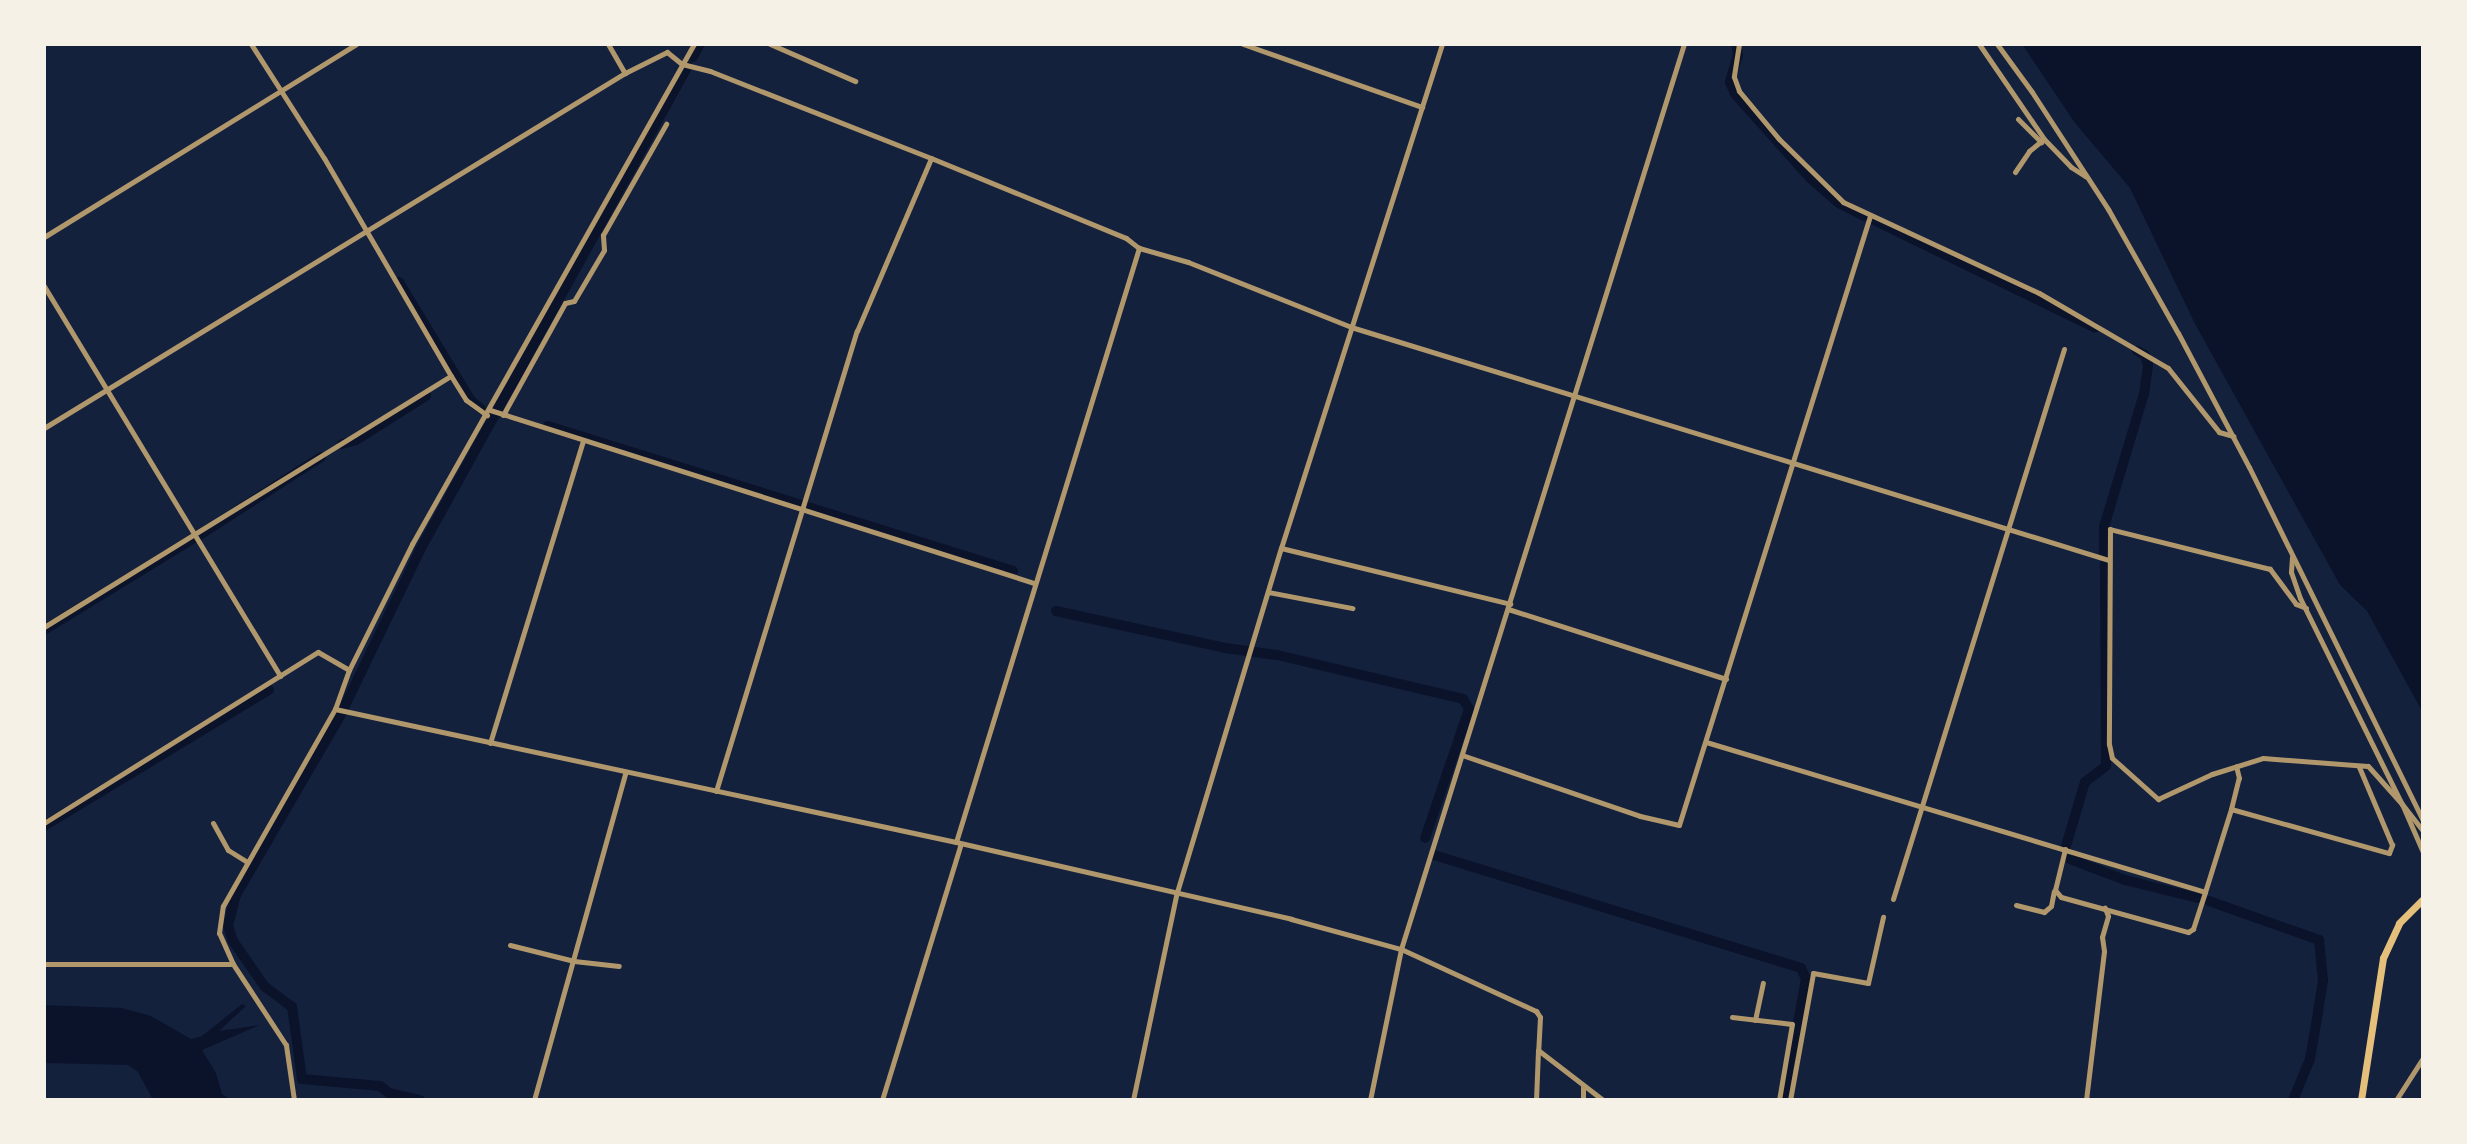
<!DOCTYPE html>
<style>
body{margin:0}
#map{position:relative;width:2467px;height:1144px;overflow:hidden;background:#14213d;font-family:"DejaVu Sans",sans-serif}
div>[style]{position:absolute}
[style*='--x']{left:calc(var(--x)*1px);top:calc(var(--y)*1px);width:calc(var(--w)*1px);rotate:calc(var(--a)*1deg)}
.water>*{inset:0;background:#0b132b}
.canal>*{height:10px;margin:-5px;padding:0 5px;transform-origin:5px;border-radius:5px;background:#0b132b}
.minor>*{height:5px;margin:-2.5px;padding:0 2.5px;transform-origin:2.5px;border-radius:2.5px;background:#b1986c}
.secondary>*{height:7px;margin:-3.5px;padding:0 3.5px;transform-origin:3.5px;border-radius:3.5px;background:#e5c07b}
span{translate:-50% -50%;white-space:nowrap;text-align:center;line-height:1.15;-webkit-text-stroke:8px #f6f1e7;paint-order:stroke}
.frame{position:absolute;inset:0;border:46px solid #f6f1e7;pointer-events:none}
</style>
<div id="map">
<div class="water">
<i style="clip-path:polygon(2022px 44px,2423px 44px,2423px 713px,2367px 611px,2340px 585px,2195px 324px,2130px 188px,2075px 123px)"></i>
<i style="clip-path:polygon(242px 1004px,246px 1006px,219px 1031px,260px 1025px,202px 1050px,216px 1073px,222px 1094px,231px 1100px,153px 1100px,138px 1072px,128px 1065px,44px 1063px,44px 1005px,122px 1008px,151px 1016px,191px 1039px,202px 1036px)"></i>
</div>
<div class="canal">
<i style="--x:1736;--y:44;--w:11;--a:80"></i>
<i style="--x:1738;--y:55;--w:28;--a:107"></i>
<i style="--x:1730;--y:82;--w:13;--a:67"></i>
<i style="--x:1735;--y:94;--w:113;--a:48.2"></i>
<i style="--x:1810;--y:178;--w:38;--a:41"></i>
<i style="--x:1839;--y:203;--w:28;--a:27"></i>
<i style="--x:693;--y:57;--w:15;--a:-62"></i>
<i style="--x:1874;--y:220;--w:246;--a:26"></i>
<i style="--x:399;--y:282;--w:139;--a:58.8"></i>
<i style="--x:471;--y:401;--w:13;--a:39"></i>
<i style="--x:548;--y:426;--w:487;--a:17.3"></i>
<i style="--x:342;--y:444;--w:15;--a:-16"></i>
<i style="--x:356;--y:440;--w:83;--a:-32.2"></i>
<i style="--x:198;--y:536;--w:146;--a:-32.7"></i>
<i style="--x:2104;--y:553;--w:26;--a:-90"></i>
<i style="--x:2104;--y:527;--w:139;--a:-73.3"></i>
<i style="--x:2144;--y:394;--w:29;--a:-82"></i>
<i style="--x:2148;--y:365;--w:10;--a:-107"></i>
<i style="--x:2145;--y:355;--w:9;--a:-153"></i>
<i style="--x:1056;--y:611;--w:173;--a:12.3"></i>
<i style="--x:1225;--y:648;--w:52;--a:7.7"></i>
<i style="--x:1277;--y:655;--w:191;--a:13.3"></i>
<i style="--x:1463;--y:699;--w:12;--a:59"></i>
<i style="--x:1469;--y:709;--w:136;--a:108.8"></i>
<i style="--x:44;--y:630;--w:176;--a:-31.5"></i>
<i style="--x:44;--y:826;--w:263;--a:-31.2"></i>
<i style="--x:2066;--y:846;--w:67;--a:-73.5"></i>
<i style="--x:2085;--y:782;--w:26;--a:-37"></i>
<i style="--x:2106;--y:766;--w:202;--a:-90.3"></i>
<i style="--x:1434;--y:855;--w:384;--a:17.1"></i>
<i style="--x:1801;--y:968;--w:12;--a:66"></i>
<i style="--x:1806;--y:979;--w:123;--a:100.3"></i>
<i style="--x:2070;--y:859;--w:59;--a:20.9"></i>
<i style="--x:2125;--y:880;--w:75;--a:13.9"></i>
<i style="--x:2209;--y:901;--w:117;--a:19.5"></i>
<i style="--x:2319;--y:940;--w:40;--a:84.3"></i>
<i style="--x:2323;--y:980;--w:33;--a:99"></i>
<i style="--x:2318;--y:1013;--w:47;--a:99.9"></i>
<i style="--x:2310;--y:1059;--w:44;--a:112.5"></i>
<i style="--x:420;--y:1100;--w:32;--a:-167"></i>
<i style="--x:389;--y:1093;--w:11;--a:-142"></i>
<i style="--x:380;--y:1086;--w:78;--a:-174.9"></i>
<i style="--x:302;--y:1079;--w:73;--a:-97.9"></i>
<i style="--x:292;--y:1007;--w:34;--a:-143"></i>
<i style="--x:265;--y:987;--w:56;--a:-124.8"></i>
<i style="--x:233;--y:941;--w:16;--a:-108"></i>
<i style="--x:228;--y:926;--w:32;--a:-76"></i>
<i style="--x:236;--y:895;--w:203;--a:-59.8"></i>
<i style="--x:338;--y:720;--w:189;--a:-64.2"></i>
<i style="--x:420;--y:550;--w:553;--a:-61.03"></i>
</div>
<div class="minor">
<i style="--x:251;--y:44;--w:135;--a:57.4"></i>
<i style="--x:324;--y:158;--w:252;--a:59.8"></i>
<i style="--x:451;--y:376;--w:28;--a:58"></i>
<i style="--x:466;--y:400;--w:26;--a:36"></i>
<i style="--x:608;--y:44;--w:34;--a:60"></i>
<i style="--x:625;--y:73;--w:47;--a:-26.6"></i>
<i style="--x:667;--y:52;--w:19;--a:39"></i>
<i style="--x:682;--y:64;--w:29;--a:14"></i>
<i style="--x:710;--y:71;--w:238;--a:21.5"></i>
<i style="--x:931;--y:158;--w:211;--a:22.3"></i>
<i style="--x:1126;--y:238;--w:16;--a:38"></i>
<i style="--x:1139;--y:248;--w:51;--a:15.9"></i>
<i style="--x:1188;--y:262;--w:175;--a:21.7"></i>
<i style="--x:1351;--y:327;--w:793;--a:17.09"></i>
<i style="--x:770;--y:44;--w:93;--a:23.5"></i>
<i style="--x:1243;--y:44;--w:190;--a:19.4"></i>
<i style="--x:1739;--y:44;--w:33;--a:99"></i>
<i style="--x:1734;--y:77;--w:15;--a:70"></i>
<i style="--x:1739;--y:91;--w:62;--a:50.2"></i>
<i style="--x:1779;--y:139;--w:90;--a:44.5"></i>
<i style="--x:1843;--y:202;--w:216;--a:24.9"></i>
<i style="--x:2039;--y:293;--w:149;--a:30.2"></i>
<i style="--x:2168;--y:368;--w:82;--a:51.4"></i>
<i style="--x:2219;--y:432;--w:15;--a:16"></i>
<i style="--x:1979;--y:44;--w:115;--a:55.6"></i>
<i style="--x:2044;--y:139;--w:39;--a:46"></i>
<i style="--x:2071;--y:167;--w:17;--a:33"></i>
<i style="--x:1997;--y:44;--w:59;--a:53.9"></i>
<i style="--x:2032;--y:92;--w:140;--a:57"></i>
<i style="--x:2108;--y:209;--w:142;--a:60.6"></i>
<i style="--x:2178;--y:333;--w:152;--a:62.1"></i>
<i style="--x:2249;--y:467;--w:394;--a:63.8"></i>
<i style="--x:2018;--y:119;--w:33;--a:45"></i>
<i style="--x:2015;--y:172;--w:25;--a:-56"></i>
<i style="--x:2029;--y:151;--w:19;--a:-39"></i>
<i style="--x:44;--y:237;--w:367;--a:-31.7"></i>
<i style="--x:44;--y:286;--w:456;--a:58.8"></i>
<i style="--x:490;--y:410;--w:571;--a:17.64"></i>
<i style="--x:503;--y:415;--w:128;--a:-61"></i>
<i style="--x:565;--y:303;--w:9;--a:-13"></i>
<i style="--x:574;--y:301;--w:59;--a:-59.5"></i>
<i style="--x:604;--y:250;--w:15;--a:-94"></i>
<i style="--x:603;--y:235;--w:128;--a:-60.4"></i>
<i style="--x:44;--y:428;--w:681;--a:-31.43"></i>
<i style="--x:1281;--y:548;--w:236;--a:13.7"></i>
<i style="--x:2292;--y:557;--w:15;--a:94"></i>
<i style="--x:2291;--y:572;--w:28;--a:71"></i>
<i style="--x:2300;--y:598;--w:230;--a:63.7"></i>
<i style="--x:2402;--y:804;--w:34;--a:52"></i>
<i style="--x:1268;--y:592;--w:86;--a:10.8"></i>
<i style="--x:2306;--y:608;--w:11;--a:-158"></i>
<i style="--x:2296;--y:604;--w:44;--a:-126.6"></i>
<i style="--x:2270;--y:569;--w:165;--a:-166"></i>
<i style="--x:2110;--y:529;--w:215;--a:90.3"></i>
<i style="--x:2109;--y:744;--w:14;--a:78"></i>
<i style="--x:2112;--y:758;--w:62;--a:41.7"></i>
<i style="--x:2158;--y:799;--w:60;--a:-24.8"></i>
<i style="--x:2212;--y:774;--w:53;--a:-17.4"></i>
<i style="--x:2263;--y:758;--w:105;--a:4.4"></i>
<i style="--x:2368;--y:766;--w:51;--a:48.2"></i>
<i style="--x:2402;--y:804;--w:52;--a:66.4"></i>
<i style="--x:1508;--y:609;--w:229;--a:17.8"></i>
<i style="--x:44;--y:627;--w:478;--a:-31.7"></i>
<i style="--x:335;--y:709;--w:635;--a:12.09"></i>
<i style="--x:956;--y:842;--w:344;--a:12.9"></i>
<i style="--x:1291;--y:919;--w:114;--a:15.3"></i>
<i style="--x:1401;--y:949;--w:149;--a:24.7"></i>
<i style="--x:1536;--y:1011;--w:7;--a:56"></i>
<i style="--x:1540;--y:1017;--w:33;--a:93"></i>
<i style="--x:1538;--y:1050;--w:82;--a:37.6"></i>
<i style="--x:1706;--y:742;--w:521;--a:16.73"></i>
<i style="--x:2205;--y:892;--w:87;--a:-72.6"></i>
<i style="--x:2231;--y:809;--w:32;--a:-76"></i>
<i style="--x:2239;--y:778;--w:12;--a:-104"></i>
<i style="--x:490;--y:743;--w:317;--a:-72.9"></i>
<i style="--x:1462;--y:755;--w:188;--a:18.9"></i>
<i style="--x:1640;--y:816;--w:40;--a:13"></i>
<i style="--x:1679;--y:825;--w:638;--a:-72.59"></i>
<i style="--x:716;--y:791;--w:481;--a:-73"></i>
<i style="--x:857;--y:331;--w:188;--a:-66.8"></i>
<i style="--x:2231;--y:809;--w:164;--a:15.6"></i>
<i style="--x:2389;--y:853;--w:9;--a:-69"></i>
<i style="--x:2392;--y:845;--w:85;--a:-112.9"></i>
<i style="--x:44;--y:823;--w:323;--a:-32"></i>
<i style="--x:318;--y:652;--w:36;--a:30"></i>
<i style="--x:213;--y:823;--w:31;--a:61"></i>
<i style="--x:228;--y:850;--w:22;--a:32"></i>
<i style="--x:956;--y:842;--w:622;--a:-72.88"></i>
<i style="--x:2065;--y:849;--w:42;--a:103.7"></i>
<i style="--x:2055;--y:890;--w:9;--a:49"></i>
<i style="--x:2061;--y:897;--w:132;--a:15.4"></i>
<i style="--x:2188;--y:932;--w:6;--a:-31"></i>
<i style="--x:2193;--y:929;--w:39;--a:-72"></i>
<i style="--x:1893;--y:899;--w:576;--a:-72.73"></i>
<i style="--x:2016;--y:905;--w:29;--a:14"></i>
<i style="--x:2044;--y:912;--w:9;--a:-41"></i>
<i style="--x:2051;--y:906;--w:15;--a:-79"></i>
<i style="--x:510;--y:945;--w:66;--a:14"></i>
<i style="--x:574;--y:961;--w:45;--a:6.3"></i>
<i style="--x:44;--y:964;--w:189;--a:0"></i>
<i style="--x:1732;--y:1017;--w:60;--a:6.7"></i>
<i style="--x:1792;--y:1024;--w:77;--a:99.7"></i>
<i style="--x:1755;--y:1020;--w:38;--a:-78"></i>
<i style="--x:294;--y:1100;--w:56;--a:-98.3"></i>
<i style="--x:286;--y:1045;--w:97;--a:-123.2"></i>
<i style="--x:233;--y:964;--w:34;--a:-114"></i>
<i style="--x:219;--y:933;--w:27;--a:-82"></i>
<i style="--x:223;--y:906;--w:227;--a:-60.4"></i>
<i style="--x:335;--y:709;--w:41;--a:-70.3"></i>
<i style="--x:349;--y:670;--w:141;--a:-63.4"></i>
<i style="--x:412;--y:544;--w:574;--a:-60.58"></i>
<i style="--x:534;--y:1100;--w:339;--a:-74.4"></i>
<i style="--x:882;--y:1100;--w:268;--a:-72.9"></i>
<i style="--x:1133;--y:1100;--w:213;--a:-78.1"></i>
<i style="--x:1177;--y:892;--w:359;--a:-73.2"></i>
<i style="--x:1281;--y:548;--w:529;--a:-72.28"></i>
<i style="--x:1370;--y:1100;--w:154;--a:-78.4"></i>
<i style="--x:1401;--y:949;--w:948;--a:-72.64"></i>
<i style="--x:1536;--y:1100;--w:49;--a:-87.7"></i>
<i style="--x:1583;--y:1100;--w:13;--a:-90"></i>
<i style="--x:1790;--y:1100;--w:129;--a:-79.7"></i>
<i style="--x:1813;--y:973;--w:56;--a:10.3"></i>
<i style="--x:1868;--y:983;--w:68;--a:-77.2"></i>
<i style="--x:2086;--y:1100;--w:150;--a:-83.1"></i>
<i style="--x:2104;--y:951;--w:14;--a:-98"></i>
<i style="--x:2102;--y:937;--w:22;--a:-74"></i>
<i style="--x:2108;--y:916;--w:9;--a:-111"></i>
<i style="--x:2396;--y:1100;--w:50;--a:-57.3"></i>
</div>
<div class="secondary">
<i style="--x:2361;--y:1100;--w:144;--a:-81.2"></i>
<i style="--x:2383;--y:958;--w:38;--a:-65"></i>
<i style="--x:2399;--y:923;--w:34;--a:-45"></i>
</div>
<div class="frame"></div>
</div>
